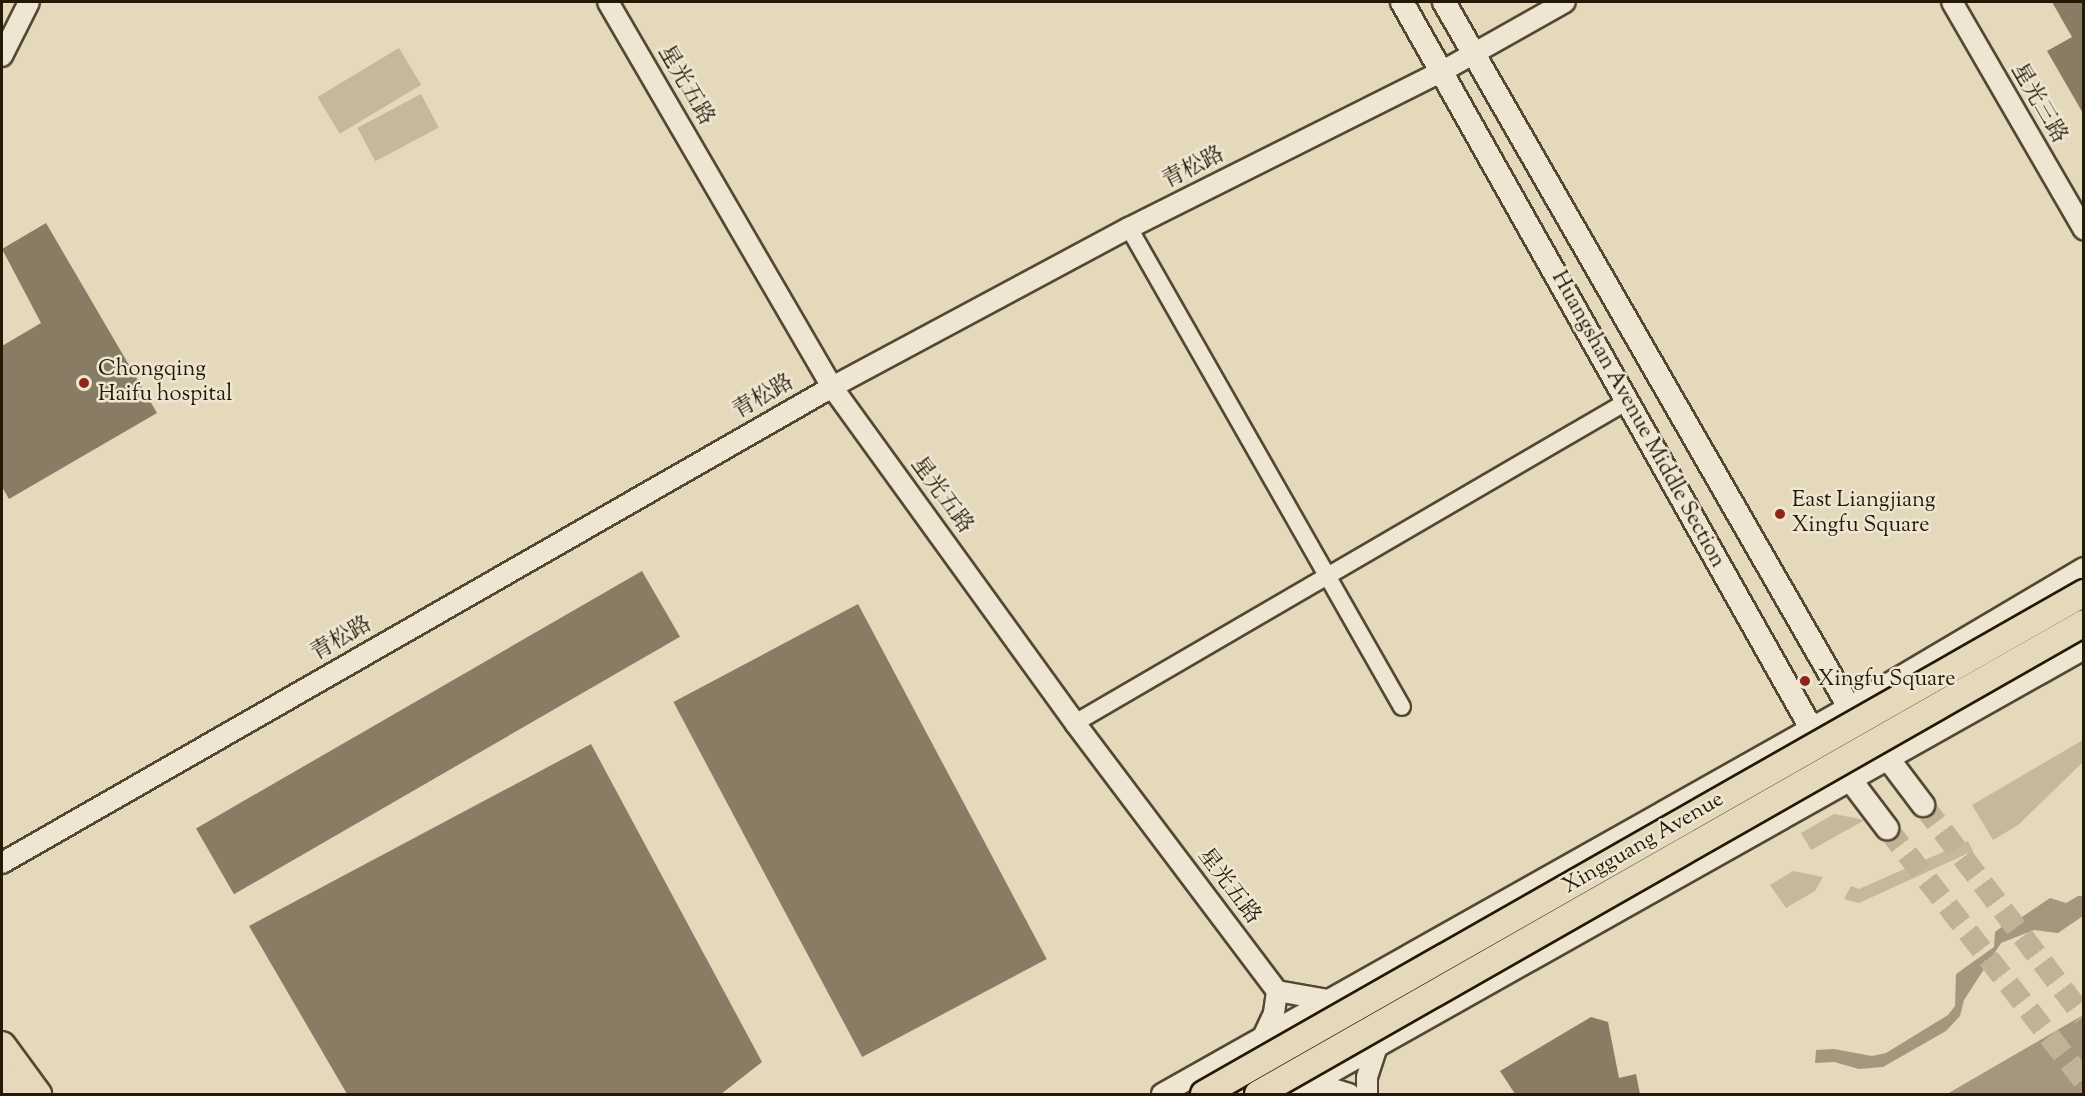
<!DOCTYPE html>
<meta charset="utf-8">
<style>
body{margin:0}
#map{position:relative;width:2085px;height:1096px;overflow:hidden;background:#e5d9bc;font-family:"Sorts Mill Goudy","Noto Serif SC",serif}
div>[style]{position:absolute}
[style*='--x']{left:calc(var(--x)*1px);top:calc(var(--y)*1px);width:calc(var(--w)*1px);rotate:calc(var(--a)*1deg)}
.green>*{inset:0;background:#c4b89d;transform-origin:0 0}
.water>*{inset:0;background:#a4977e}
.building>*{inset:0;background:#897c64;transform-origin:0 0}
.secondary-tunnel>*{height:22px;margin-top:-11px;transform-origin:0;background:repeating-linear-gradient(90deg,#bfb297 0 22px,transparent 0 33px)}
.roads{filter:drop-shadow(2px 0 #554833) drop-shadow(-2px 0 #554833) drop-shadow(0 2px #554833) drop-shadow(0 -2px #554833)}
.minor>*{height:16px;margin:-8px;padding:0 8px;transform-origin:8px;border-radius:8px;background:#eee6d3}
.tertiary>*{height:20px;margin:-10px;padding:0 10px;transform-origin:10px;border-radius:10px;background:#eee6d3}
.secondary>*{height:22px;margin:-11px;padding:0 11px;transform-origin:11px;border-radius:11px;background:#eee6d3}
.primary>*{height:26px;margin:-13px;padding:0 13px;transform-origin:13px;border-radius:13px;background:#e5d9bc}
.bridges{filter:drop-shadow(2px 0 #251805) drop-shadow(-2px 0 #251805) drop-shadow(0 2px #251805) drop-shadow(0 -2px #251805)}
.primary-bridge>*{height:26px;margin:-13px;padding:0 13px;transform-origin:13px;border-radius:13px;background:#e5d9bc}
.dots>*{width:16px;height:16px;translate:-50% -50%;box-sizing:border-box;border:3px solid #eee6d3;border-radius:50%}
span{translate:-50% -50%;white-space:nowrap;text-align:center;line-height:1.15;-webkit-text-stroke:5px #eee6d3;paint-order:stroke}
.street-label{font-size:22px;color:#251805}
.poi-label{font-size:22px;color:#251805}
.left{translate:0 -50%;text-align:left}
.frame{position:absolute;inset:0;border:3px solid #251805;pointer-events:none}
</style>
<div id="map">
<div class="green">
<i style="left:399px;top:48px;width:43px;height:95px;rotate:59deg"></i>
<i style="left:421px;top:94px;width:38px;height:72px;rotate:62deg"></i>
<i style="clip-path:polygon(2083px 740px,2083px 762px,2018px 825px,1993px 840px,1972px 805px)"></i>
<i style="clip-path:polygon(1834px 814px,1865px 820px,1811px 850px,1801px 833px)"></i>
<i style="clip-path:polygon(1968px 841px,1973px 851px,1859px 903px,1844px 899px,1851px 886px,1859px 889px)"></i>
<i style="clip-path:polygon(1793px 871px,1823px 877px,1815px 891px,1786px 908px,1770px 885px)"></i>
</div>
<div class="water">
<i style="clip-path:polygon(2078px 896px,2083px 896px,2083px 916px,2058px 933px,2034px 930px,2001px 943px,1964px 1000px,1960px 1016px,1946px 1031px,1883px 1067px,1859px 1069px,1834px 1062px,1815px 1063px,1816px 1050px,1834px 1049px,1872px 1056px,1886px 1053px,1948px 1015px,1955px 1006px,1956px 974px,1994px 947px,1995px 932px,2003px 926px,2017px 927px,2022px 917px,2050px 898px,2066px 903px)"></i>
<i style="clip-path:polygon(2083px 1015px,2083px 1094px,1946px 1094px,1947px 1094px)"></i>
</div>
<div class="building">
<i style="clip-path:polygon(2052px 2px,2084px 2px,2084px 115px,2047px 51px,2072px 37px)"></i>
<i style="clip-path:polygon(46px 223px,157px 413px,9px 499px,2px 487px,2px 346px,41px 323px,2px 249px)"></i>
<i style="left:642px;top:571px;width:76px;height:515px;rotate:60deg"></i>
<i style="left:858px;top:604px;width:402px;height:209px;rotate:62deg"></i>
<i style="clip-path:polygon(591px 744px,762px 1062px,721px 1094px,347px 1094px,249px 926px)"></i>
<i style="clip-path:polygon(1591px 1017px,1608px 1022px,1619px 1078px,1636px 1074px,1640px 1094px,1515px 1094px,1500px 1071px)"></i>
</div>
<div class="secondary-tunnel">
<i style="--x:1923;--y:805;--w:266;--a:52.8"></i>
<i style="--x:1887;--y:828;--w:321;--a:52.1"></i>
</div>
<div class="roads">
<div class="minor">
<i style="--x:1129;--y:228;--w:551;--a:60.32"></i>
<i style="--x:1075;--y:723;--w:638;--a:-30.22"></i>
</div>
<div class="tertiary">
<i style="--x:608;--y:2;--w:445;--a:59.8"></i>
<i style="--x:832;--y:387;--w:415;--a:54.1"></i>
<i style="--x:1075;--y:723;--w:336;--a:53"></i>
<i style="--x:1952;--y:2;--w:263;--a:59.9"></i>
<i style="--x:2;--y:56;--w:60;--a:-63.4"></i>
<i style="--x:2;--y:863;--w:957;--a:-29.83"></i>
<i style="--x:832;--y:387;--w:337;--a:-28.2"></i>
<i style="--x:1129;--y:228;--w:349;--a:-26.6"></i>
<i style="--x:1441;--y:72;--w:142;--a:-29.4"></i>
<i style="--x:1263;--y:1037;--w:26;--a:-65"></i>
<i style="--x:1274;--y:1013;--w:22;--a:-82"></i>
<i style="--x:1277;--y:991;--w:52;--a:10"></i>
<i style="--x:1313;--y:1083;--w:38;--a:17"></i>
<i style="--x:1162;--y:1094;--w:789;--a:-29.39"></i>
<i style="--x:1849;--y:707;--w:273;--a:-30.6"></i>
<i style="--x:1293;--y:1094;--w:908;--a:-29.36"></i>
<i style="--x:1367;--y:1094;--w:17;--a:-90"></i>
<i style="--x:1367;--y:1077;--w:32;--a:-72"></i>
</div>
<div class="secondary">
<i style="--x:1402;--y:2;--w:833;--a:60.6"></i>
<i style="--x:1811;--y:728;--w:126;--a:52.8"></i>
<i style="--x:1444;--y:2;--w:813;--a:60.12"></i>
<i style="--x:1849;--y:707;--w:123;--a:52.9"></i>
</div>
<div class="primary">
<i style="--x:2;--y:1045;--w:61;--a:53.7"></i>
<i style="--x:2;--y:1071;--w:26;--a:61"></i>
</div>
</div>
<div class="bridges">
<div class="primary-bridge">
<i style="--x:1204;--y:1094;--w:1013;--a:-29.65"></i>
<i style="--x:1258;--y:1094;--w:951;--a:-29.69"></i>
</div>
</div>
<div class="dots">
<i style="left:84px;top:383px;background:#8f2418"></i>
<i style="left:1780px;top:514px;background:#8f2418"></i>
<i style="left:1805px;top:681px;background:#8f2418"></i>
</div>
<div class="street-label">
<span style="left:685px;top:86px;rotate:60deg">星光五路</span>
<span style="left:2038px;top:104px;rotate:60deg">星光三路</span>
<span style="left:1194px;top:169px;rotate:-27deg">青松路</span>
<span style="left:764px;top:398px;rotate:-30deg">青松路</span>
<span style="left:1637px;top:420px;rotate:61deg">Huangshan Avenue Middle Section</span>
<span style="left:941px;top:496px;rotate:54deg">星光五路</span>
<span style="left:342px;top:640px;rotate:-30deg">青松路</span>
<span style="left:1644px;top:844px;rotate:-30deg">Xingguang Avenue</span>
<span style="left:1228px;top:887px;rotate:53deg">星光五路</span>
</div>
<div class="poi-label">
<span class="left" style="left:98px;top:383px">Chongqing<br>Haifu hospital</span>
<span class="left" style="left:1792px;top:514px">East Liangjiang<br>Xingfu Square</span>
<span class="left" style="left:1818px;top:681px">Xingfu Square</span>
</div>
<div class="frame"></div>
</div>
